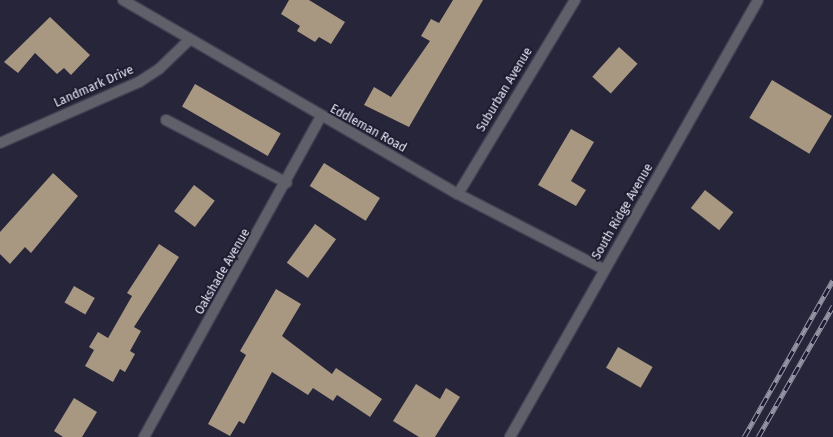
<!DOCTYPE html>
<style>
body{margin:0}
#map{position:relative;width:833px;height:437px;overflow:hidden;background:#272539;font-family:"Fira Sans",sans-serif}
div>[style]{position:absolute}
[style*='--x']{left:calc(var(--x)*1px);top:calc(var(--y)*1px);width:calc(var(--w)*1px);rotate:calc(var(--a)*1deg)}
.building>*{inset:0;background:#a89882;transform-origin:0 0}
.roads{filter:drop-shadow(1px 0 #424053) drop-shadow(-1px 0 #424053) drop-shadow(0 1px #424053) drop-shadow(0 -1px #424053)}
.service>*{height:10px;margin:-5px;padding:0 5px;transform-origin:5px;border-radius:5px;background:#60606a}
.minor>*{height:10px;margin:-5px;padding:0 5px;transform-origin:5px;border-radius:5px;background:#60606a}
.tertiary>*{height:10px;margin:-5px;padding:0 5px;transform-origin:5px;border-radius:5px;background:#60606a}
.rail>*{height:4.5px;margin-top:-2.25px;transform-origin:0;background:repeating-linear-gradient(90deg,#1d1b2f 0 9px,#9695a5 0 18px);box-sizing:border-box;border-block:1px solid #9695a5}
span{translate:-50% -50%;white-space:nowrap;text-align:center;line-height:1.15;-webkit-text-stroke:4px #1d1b2f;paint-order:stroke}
.street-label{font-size:12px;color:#e8e7f5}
</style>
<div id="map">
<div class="building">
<i style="clip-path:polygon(289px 0,309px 0,345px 22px,331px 44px,319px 37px,315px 42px,297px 31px,300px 26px,281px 14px)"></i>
<i style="clip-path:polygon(453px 0,483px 0,409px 127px,364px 105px,374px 87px,391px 97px,430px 41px,421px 36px,431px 19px,439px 23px)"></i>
<i style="clip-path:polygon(50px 17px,90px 55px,71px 75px,64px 68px,57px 74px,35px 53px,18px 73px,4px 62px)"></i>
<i style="left:619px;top:47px;width:25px;height:40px;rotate:42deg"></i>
<i style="left:772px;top:80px;width:70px;height:44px;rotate:31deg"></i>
<i style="left:195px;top:84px;width:99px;height:26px;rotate:30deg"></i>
<i style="clip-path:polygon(571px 129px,594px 142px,571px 181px,586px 190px,576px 206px,538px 185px)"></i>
<i style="left:324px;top:163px;width:66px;height:27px;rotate:32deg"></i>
<i style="clip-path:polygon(53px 173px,78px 196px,31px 253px,25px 247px,10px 264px,0 254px,0 232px)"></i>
<i style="left:194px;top:185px;width:26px;height:33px;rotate:37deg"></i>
<i style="left:705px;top:190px;width:36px;height:23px;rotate:38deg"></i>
<i style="left:315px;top:224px;width:26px;height:48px;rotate:36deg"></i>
<i style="clip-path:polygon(159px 244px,179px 257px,134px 327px,141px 331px,130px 351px,135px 354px,125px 372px,120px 369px,113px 382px,85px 366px,94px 350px,89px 347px,98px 332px,108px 338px,132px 296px,127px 293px)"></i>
<i style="left:74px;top:286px;width:24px;height:19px;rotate:30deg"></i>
<i style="clip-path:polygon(276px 289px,301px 304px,282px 336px,332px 374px,336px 368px,382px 399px,370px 417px,337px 395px,333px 401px,313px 388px,308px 395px,272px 372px,244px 424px,239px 421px,230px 436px,208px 424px,246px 355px,240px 351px)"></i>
<i style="left:618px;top:347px;width:40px;height:24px;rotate:30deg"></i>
<i style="clip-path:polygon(416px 384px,440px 399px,446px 388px,460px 397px,435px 437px,419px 437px,393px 421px)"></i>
<i style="clip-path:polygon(74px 398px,97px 412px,82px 437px,63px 437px,54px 431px)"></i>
</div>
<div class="roads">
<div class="service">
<i style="--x:166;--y:120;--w:136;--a:27.5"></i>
</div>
<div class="minor">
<i style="--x:123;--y:0;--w:387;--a:30.1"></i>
<i style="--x:458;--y:194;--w:165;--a:27.3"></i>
<i style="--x:0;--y:143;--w:152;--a:-23.7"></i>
<i style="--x:139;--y:82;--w:24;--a:-33"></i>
<i style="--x:159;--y:69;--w:42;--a:-44"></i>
<i style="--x:458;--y:194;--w:227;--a:-58.9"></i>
<i style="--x:144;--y:437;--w:366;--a:-61.1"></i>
</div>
<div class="tertiary">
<i style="--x:510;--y:437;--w:502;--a:-60.42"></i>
</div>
</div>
<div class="rail">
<i style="--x:744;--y:437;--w:180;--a:-60.5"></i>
<i style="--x:758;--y:437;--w:151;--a:-60.2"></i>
</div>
<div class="street-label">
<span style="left:94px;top:87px;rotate:-24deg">Landmark Drive</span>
<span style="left:505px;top:90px;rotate:-59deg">Suburban Avenue</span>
<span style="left:368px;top:129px;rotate:29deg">Eddleman Road</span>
<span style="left:623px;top:212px;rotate:-60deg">South Ridge Avenue</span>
<span style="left:223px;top:272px;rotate:-60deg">Oakshade Avenue</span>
</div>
</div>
